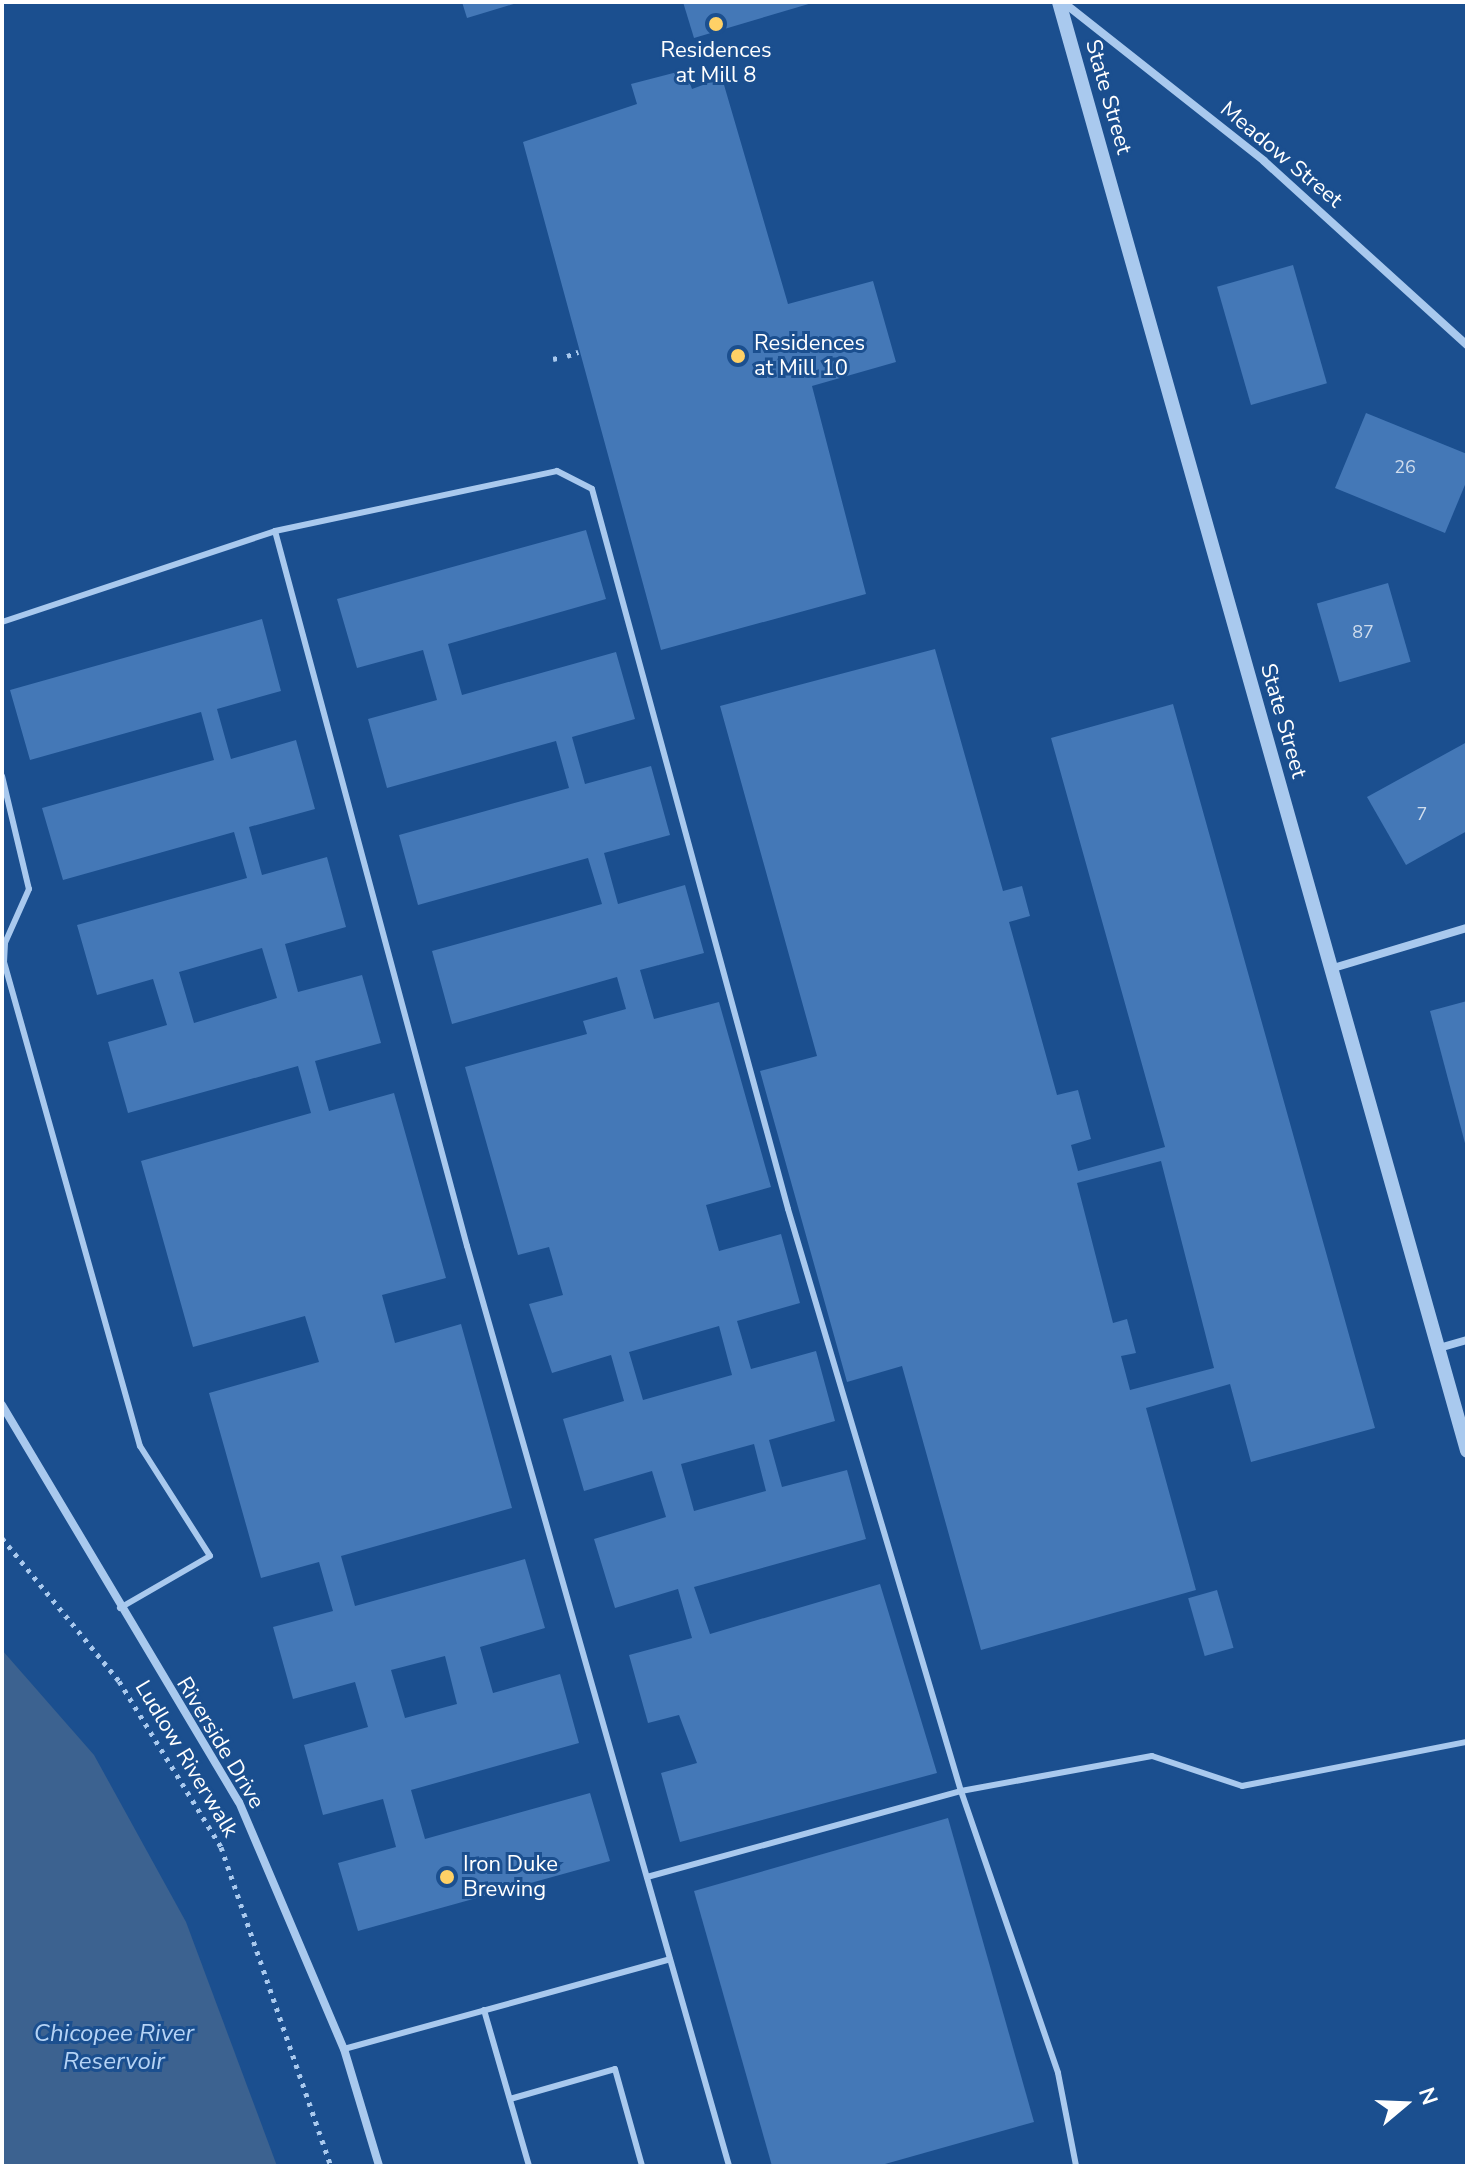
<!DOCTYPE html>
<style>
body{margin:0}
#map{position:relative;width:1469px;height:2168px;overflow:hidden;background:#1b4f8f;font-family:"Nunito Sans",sans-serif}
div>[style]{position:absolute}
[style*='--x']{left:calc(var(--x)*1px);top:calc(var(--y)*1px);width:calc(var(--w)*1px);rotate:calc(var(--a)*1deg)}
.water>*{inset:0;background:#3c6290}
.building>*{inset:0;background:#4478b7;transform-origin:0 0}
.path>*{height:5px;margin-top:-2.5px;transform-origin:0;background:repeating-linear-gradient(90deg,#a9c9ee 0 4px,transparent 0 10px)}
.service>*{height:6px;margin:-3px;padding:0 3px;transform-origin:3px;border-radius:3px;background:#a9c9ee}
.minor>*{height:8px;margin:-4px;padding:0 4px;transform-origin:4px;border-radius:4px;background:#a9c9ee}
.tertiary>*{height:14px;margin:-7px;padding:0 7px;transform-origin:7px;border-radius:7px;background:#a9c9ee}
.dots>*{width:22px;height:22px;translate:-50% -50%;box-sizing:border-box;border:4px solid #1b4f8f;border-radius:50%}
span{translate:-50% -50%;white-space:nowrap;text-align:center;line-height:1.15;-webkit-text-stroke:6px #1b4f8f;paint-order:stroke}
.number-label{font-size:18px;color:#d0dded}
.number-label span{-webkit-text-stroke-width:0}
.poi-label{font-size:22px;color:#fff}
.left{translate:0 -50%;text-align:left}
.street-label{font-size:22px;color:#fff}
.water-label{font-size:24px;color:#b5d3f5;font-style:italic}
.frame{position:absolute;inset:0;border:4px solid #fff;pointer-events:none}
.north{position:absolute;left:1365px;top:2064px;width:80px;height:80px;-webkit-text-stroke:6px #1b4f8f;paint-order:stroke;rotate:71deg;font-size:22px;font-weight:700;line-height:32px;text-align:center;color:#fff}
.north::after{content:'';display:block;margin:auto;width:28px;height:36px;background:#fff;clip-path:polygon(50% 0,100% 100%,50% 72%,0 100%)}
</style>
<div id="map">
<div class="water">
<i style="clip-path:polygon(2px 1650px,94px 1755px,186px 1922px,277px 2166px,2px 2166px)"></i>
</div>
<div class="building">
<i style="clip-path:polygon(462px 2px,517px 2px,517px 3px,467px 18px)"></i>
<i style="clip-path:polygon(683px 2px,812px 2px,812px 3px,694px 38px)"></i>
<i style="clip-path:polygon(685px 70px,692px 89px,722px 78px,788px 304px,873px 281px,896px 362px,812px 386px,866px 594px,661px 650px,523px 142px,637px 104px,631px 84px)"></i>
<i style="left:1293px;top:265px;width:123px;height:79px;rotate:74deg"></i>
<i style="clip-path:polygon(1366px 413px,1467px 454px,1467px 480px,1445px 533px,1335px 488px)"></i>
<i style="clip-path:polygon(evenodd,586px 530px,606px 599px,448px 644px,462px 695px,616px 652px,635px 719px,572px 737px,585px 784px,651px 766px,670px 835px,604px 853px,618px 904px,685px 885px,704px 953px,640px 970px,654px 1019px,719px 1002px,771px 1187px,706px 1205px,719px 1251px,781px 1234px,800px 1303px,737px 1321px,751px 1369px,816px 1351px,835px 1421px,769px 1440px,782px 1487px,847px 1470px,866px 1539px,694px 1587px,710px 1634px,880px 1584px,937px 1773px,680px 1842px,661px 1773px,697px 1763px,679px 1715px,648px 1723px,629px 1655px,692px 1638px,678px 1589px,615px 1608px,594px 1539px,666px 1517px,652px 1471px,584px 1491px,563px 1419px,624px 1401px,611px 1355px,552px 1373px,529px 1304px,563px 1295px,549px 1247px,518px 1255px,465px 1067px,587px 1034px,583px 1021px,626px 1009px,617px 977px,452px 1024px,432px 951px,602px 904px,588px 858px,418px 905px,399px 835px,569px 788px,556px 741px,387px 788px,368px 719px,437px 700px,423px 650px,357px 668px,337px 599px,586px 530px,719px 1326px,732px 1375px,643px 1400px,629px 1352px,719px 1326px,586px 530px,754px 1444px,766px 1491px,694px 1511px,681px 1464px,754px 1444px)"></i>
<i style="left:1388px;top:583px;width:82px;height:74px;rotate:74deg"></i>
<i style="clip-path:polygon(evenodd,262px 619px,281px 691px,217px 709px,231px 759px,296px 740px,315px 809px,249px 827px,262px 875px,327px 857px,346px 927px,285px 944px,298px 992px,362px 975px,381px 1043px,315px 1061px,329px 1111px,394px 1093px,446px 1278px,382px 1295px,395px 1343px,461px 1324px,512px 1508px,341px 1556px,355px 1606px,525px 1559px,545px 1628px,480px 1647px,493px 1693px,560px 1674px,579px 1743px,411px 1790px,425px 1839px,590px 1793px,610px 1861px,358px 1931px,338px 1863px,396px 1847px,383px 1799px,323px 1815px,304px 1745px,368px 1727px,355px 1682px,293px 1699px,273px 1627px,333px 1611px,319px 1562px,261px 1578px,209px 1393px,319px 1362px,305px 1316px,193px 1347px,141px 1161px,311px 1113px,298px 1066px,128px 1113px,108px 1042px,167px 1025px,153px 979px,97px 995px,77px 925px,247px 878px,234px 832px,63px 880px,42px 808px,214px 760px,201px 712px,30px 760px,10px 690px,262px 619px,262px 948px,277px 998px,194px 1023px,179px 972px,262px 948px,262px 619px,445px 1656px,457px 1704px,405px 1718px,391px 1670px,445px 1656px)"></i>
<i style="clip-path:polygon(evenodd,935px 649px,1003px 891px,1022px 886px,1030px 916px,1009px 922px,1057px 1095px,1078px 1090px,1091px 1139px,1071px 1145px,1078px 1171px,1165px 1147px,1051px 738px,1173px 704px,1375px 1428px,1251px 1462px,1230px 1384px,1146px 1408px,1196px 1590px,981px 1650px,902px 1366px,847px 1382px,760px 1071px,817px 1056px,720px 706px,935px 649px,1161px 1161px,1214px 1368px,1130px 1390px,1121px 1356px,1136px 1353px,1127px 1319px,1113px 1323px,1077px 1183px,1161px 1161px)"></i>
<i style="clip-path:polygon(1467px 742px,1467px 831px,1406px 865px,1367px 797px)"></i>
<i style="clip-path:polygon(1467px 1001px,1467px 1147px,1466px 1147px,1430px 1011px)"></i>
<i style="left:1217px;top:1590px;width:60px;height:30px;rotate:74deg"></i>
<i style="clip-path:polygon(948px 1818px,1034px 2122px,878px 2166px,772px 2166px,694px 1891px)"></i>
</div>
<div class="path">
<i style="--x:567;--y:356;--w:12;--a:-20"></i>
<i style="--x:553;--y:359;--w:8;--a:-14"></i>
<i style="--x:2;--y:1538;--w:185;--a:50.7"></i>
<i style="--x:119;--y:1681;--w:195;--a:58.4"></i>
<i style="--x:221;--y:1847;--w:337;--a:71"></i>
</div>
<div class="service">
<i style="--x:275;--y:531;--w:288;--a:-12"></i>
<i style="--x:557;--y:471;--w:39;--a:27"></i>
<i style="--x:592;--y:489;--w:746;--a:74.77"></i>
<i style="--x:788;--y:1209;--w:607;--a:73.45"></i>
<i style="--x:961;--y:1791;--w:298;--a:71"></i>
<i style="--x:1058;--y:2073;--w:95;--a:79"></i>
<i style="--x:2;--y:622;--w:288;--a:-18.4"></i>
<i style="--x:275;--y:531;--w:740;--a:74.97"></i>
<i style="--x:467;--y:1246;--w:957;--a:74.1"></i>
<i style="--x:2;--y:776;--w:116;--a:76.6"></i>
<i style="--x:29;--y:889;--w:59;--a:114"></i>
<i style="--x:5;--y:943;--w:19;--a:93"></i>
<i style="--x:4;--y:962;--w:503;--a:74.31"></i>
<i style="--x:140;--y:1446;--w:130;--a:57.5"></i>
<i style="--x:210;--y:1556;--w:104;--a:150"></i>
<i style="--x:647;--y:1877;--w:326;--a:-15.3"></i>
<i style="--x:961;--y:1791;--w:194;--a:-10.4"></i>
<i style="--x:1152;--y:1756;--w:95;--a:18.4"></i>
<i style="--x:1242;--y:1786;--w:229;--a:-11.1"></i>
<i style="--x:484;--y:2010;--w:162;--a:73.9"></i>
<i style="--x:344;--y:2049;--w:338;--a:-15.4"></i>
<i style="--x:510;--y:2099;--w:109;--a:-15.9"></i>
<i style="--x:615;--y:2069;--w:101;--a:74.4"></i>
</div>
<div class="minor">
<i style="--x:1063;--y:2;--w:256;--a:38.3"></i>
<i style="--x:1264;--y:161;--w:274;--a:42.2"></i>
<i style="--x:1330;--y:969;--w:143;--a:-16.7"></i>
<i style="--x:1439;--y:1348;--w:29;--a:-16"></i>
<i style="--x:2;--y:1405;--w:462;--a:59.2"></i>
<i style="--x:239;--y:1802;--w:268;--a:67"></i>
<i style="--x:344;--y:2049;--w:122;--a:73.3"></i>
</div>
<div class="tertiary">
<i style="--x:1059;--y:2;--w:1505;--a:74.27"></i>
</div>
<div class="dots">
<i style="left:716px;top:24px;background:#ffd166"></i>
<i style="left:738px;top:356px;background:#ffd166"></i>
<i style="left:447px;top:1877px;background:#ffd166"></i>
</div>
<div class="number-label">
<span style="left:1405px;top:467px">26</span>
<span style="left:1363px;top:632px">87</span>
<span style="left:1422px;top:814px">7</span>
</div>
<div class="poi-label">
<span style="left:716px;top:63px">Residences<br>at Mill 8</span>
<span class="left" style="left:754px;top:356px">Residences<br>at Mill 10</span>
<span class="left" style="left:463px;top:1877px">Iron Duke<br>Brewing</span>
</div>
<div class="street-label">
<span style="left:1108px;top:97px;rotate:74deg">State Street</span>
<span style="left:1281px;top:155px;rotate:40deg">Meadow Street</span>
<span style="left:1283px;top:721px;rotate:74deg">State Street</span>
<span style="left:220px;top:1743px;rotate:59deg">Riverside Drive</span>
<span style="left:186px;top:1759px;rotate:59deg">Ludlow Riverwalk</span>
</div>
<div class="water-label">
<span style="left:114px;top:2048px">Chicopee River<br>Reservoir</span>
</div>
<div class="frame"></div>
<div class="north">N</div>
</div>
